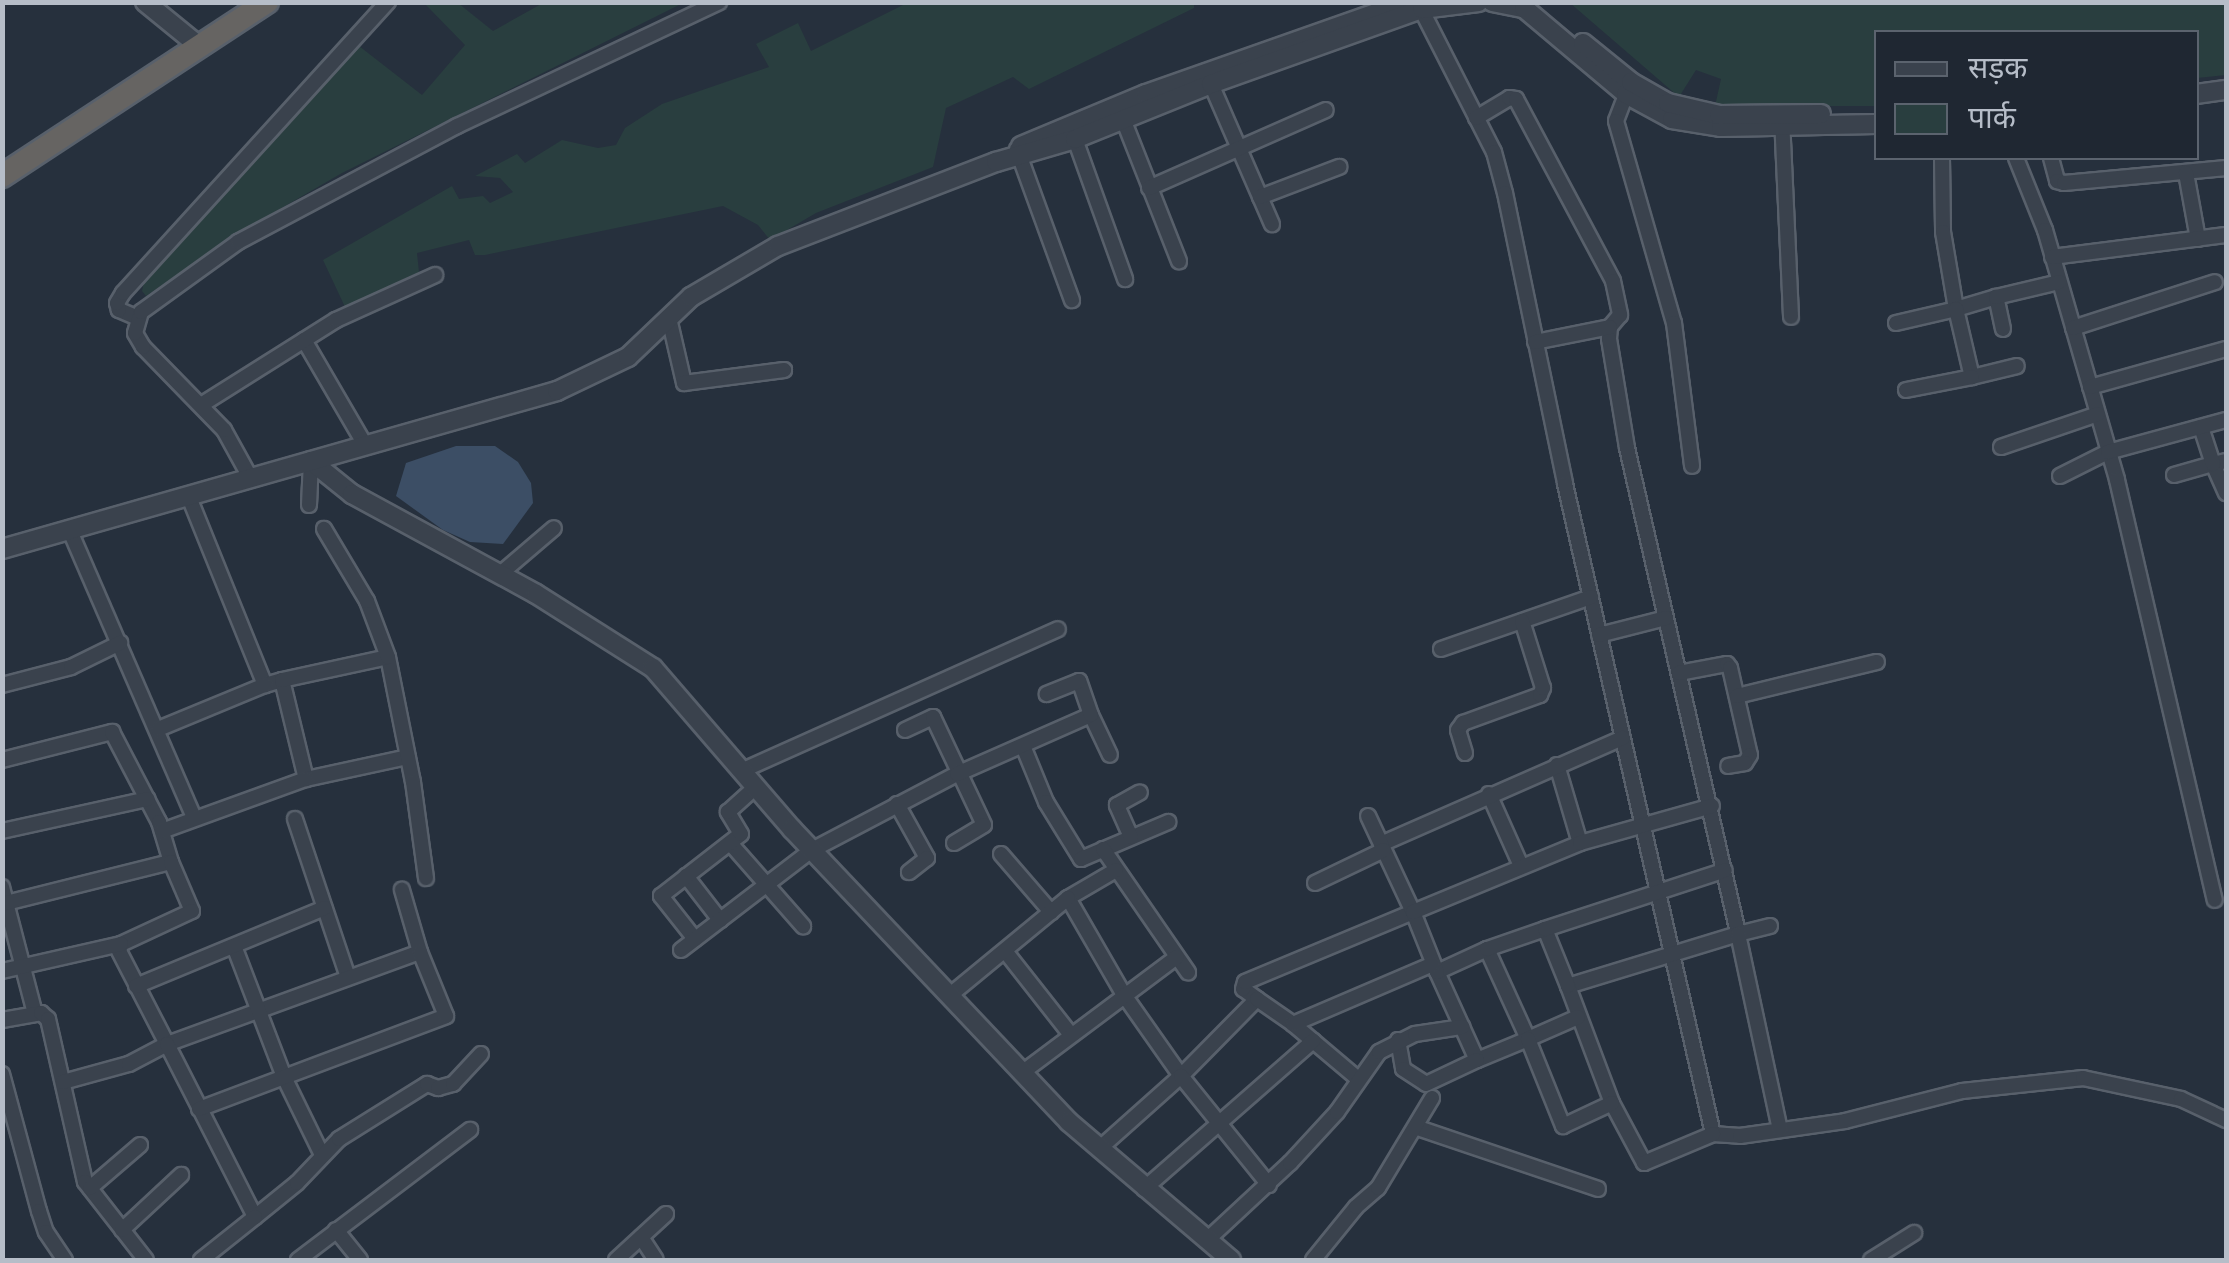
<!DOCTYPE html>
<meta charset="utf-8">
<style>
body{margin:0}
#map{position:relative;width:2229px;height:1263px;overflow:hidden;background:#26303d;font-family:Mulish,"Noto Sans Devanagari",sans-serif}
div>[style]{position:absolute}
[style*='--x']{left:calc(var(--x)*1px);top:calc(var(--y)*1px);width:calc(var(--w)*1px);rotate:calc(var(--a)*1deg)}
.green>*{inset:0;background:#293e3f}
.water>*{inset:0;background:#3c4e65}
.roads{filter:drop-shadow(2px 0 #58606b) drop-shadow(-2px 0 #58606b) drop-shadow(0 2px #58606b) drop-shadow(0 -2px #58606b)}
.minor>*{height:14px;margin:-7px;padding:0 7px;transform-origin:7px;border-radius:7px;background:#3a424d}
.tertiary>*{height:18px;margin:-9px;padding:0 9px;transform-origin:9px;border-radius:9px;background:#3a424d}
.trunk>*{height:22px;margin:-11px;padding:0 11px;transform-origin:11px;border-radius:11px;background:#666462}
span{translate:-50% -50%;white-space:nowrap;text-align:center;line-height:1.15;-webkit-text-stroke:8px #1f2732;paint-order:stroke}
.frame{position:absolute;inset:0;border:5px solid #b6bdc8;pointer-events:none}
.legend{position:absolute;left:1874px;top:30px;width:325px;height:130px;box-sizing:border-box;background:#1f2732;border:2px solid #5b636e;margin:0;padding:12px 18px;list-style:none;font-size:30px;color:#b6bdc8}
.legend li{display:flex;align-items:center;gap:20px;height:50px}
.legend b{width:50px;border:2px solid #5b636e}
</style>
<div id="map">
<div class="green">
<i style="clip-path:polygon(424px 3px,458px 3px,493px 31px,543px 3px,683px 3px,342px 173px,237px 234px,146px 296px,142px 291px,144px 282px,359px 46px,422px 95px,465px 45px)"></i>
<i style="clip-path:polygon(907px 3px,1194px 2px,1194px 8px,1029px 89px,1013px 77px,946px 108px,933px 167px,816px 213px,770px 240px,758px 225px,723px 206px,485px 255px,475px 255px,469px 240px,417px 253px,419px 272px,345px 307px,323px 260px,452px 186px,459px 199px,483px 196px,490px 203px,513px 192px,500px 178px,475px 176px,517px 154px,525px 163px,562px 140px,598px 148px,616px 145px,625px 128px,662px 104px,769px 67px,756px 44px,798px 23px,811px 51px)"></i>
<i style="clip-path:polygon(1570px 3px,2226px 3px,2226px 75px,2197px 78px,2196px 32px,1876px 32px,1876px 106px,1715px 106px,1721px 79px,1696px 70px,1679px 97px)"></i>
</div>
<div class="water">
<i style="clip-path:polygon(456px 446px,495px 446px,518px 462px,531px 483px,533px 503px,503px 544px,470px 542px,443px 530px,396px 496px,406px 463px)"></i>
</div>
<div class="roads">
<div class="minor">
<i style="--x:1418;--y:3;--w:167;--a:63"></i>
<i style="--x:1494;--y:152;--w:42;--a:75"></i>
<i style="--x:1505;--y:193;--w:297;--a:78.3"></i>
<i style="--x:1565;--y:484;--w:667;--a:77.17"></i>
<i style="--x:1713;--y:1134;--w:27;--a:4"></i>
<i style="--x:1740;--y:1136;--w:106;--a:-8.1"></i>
<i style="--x:1845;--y:1121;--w:121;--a:-14.4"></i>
<i style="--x:1962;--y:1091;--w:122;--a:-6.1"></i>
<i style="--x:2083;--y:1078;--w:100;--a:12.1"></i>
<i style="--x:2181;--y:1099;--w:50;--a:25"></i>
<i style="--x:1211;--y:84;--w:153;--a:66.5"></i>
<i style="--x:1629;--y:87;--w:36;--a:111"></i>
<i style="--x:1616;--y:121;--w:210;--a:74"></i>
<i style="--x:1674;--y:323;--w:144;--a:82.8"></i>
<i style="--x:1476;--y:118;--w:39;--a:-31"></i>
<i style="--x:1509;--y:98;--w:7;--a:8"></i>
<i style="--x:1516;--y:99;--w:206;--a:61.9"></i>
<i style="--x:1613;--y:281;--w:35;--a:78"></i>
<i style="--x:1620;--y:315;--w:16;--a:130"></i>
<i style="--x:1610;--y:327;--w:12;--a:95"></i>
<i style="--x:1609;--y:339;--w:110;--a:80.6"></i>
<i style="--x:1627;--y:448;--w:499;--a:77.1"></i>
<i style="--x:1738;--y:934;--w:178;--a:163"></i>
<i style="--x:1568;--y:986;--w:125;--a:69.4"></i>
<i style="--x:1612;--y:1103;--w:68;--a:61.9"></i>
<i style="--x:1644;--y:1163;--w:75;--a:-22.8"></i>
<i style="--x:1782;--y:118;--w:199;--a:87.4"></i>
<i style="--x:1123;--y:119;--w:153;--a:68.5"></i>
<i style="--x:1075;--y:139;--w:149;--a:70.3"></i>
<i style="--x:1017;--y:149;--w:161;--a:70"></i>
<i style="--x:1942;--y:158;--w:74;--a:89.2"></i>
<i style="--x:1943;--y:232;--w:78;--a:80.4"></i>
<i style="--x:1956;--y:309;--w:42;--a:-16.7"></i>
<i style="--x:2016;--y:158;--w:78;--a:68.1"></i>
<i style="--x:2045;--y:230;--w:260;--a:73.9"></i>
<i style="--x:2117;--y:480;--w:431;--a:76.9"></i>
<i style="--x:2051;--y:158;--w:24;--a:75"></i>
<i style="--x:2057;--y:181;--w:7;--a:16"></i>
<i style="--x:2064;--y:183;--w:163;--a:-5.3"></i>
<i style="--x:2186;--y:173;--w:67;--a:79.7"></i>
<i style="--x:1149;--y:188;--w:193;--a:-23.8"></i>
<i style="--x:1260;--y:197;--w:85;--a:-20.8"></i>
<i style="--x:2052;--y:257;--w:175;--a:-7.2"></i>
<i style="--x:138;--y:318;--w:21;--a:-157"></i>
<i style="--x:119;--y:310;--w:7;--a:-106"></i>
<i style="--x:117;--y:303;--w:12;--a:-59"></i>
<i style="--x:123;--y:293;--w:394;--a:-47.7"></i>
<i style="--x:669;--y:318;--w:67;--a:77"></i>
<i style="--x:684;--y:383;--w:101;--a:-7.4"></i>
<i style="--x:1896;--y:323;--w:62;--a:-13.1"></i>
<i style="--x:1956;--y:309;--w:70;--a:76.8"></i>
<i style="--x:1972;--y:377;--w:46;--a:-13.7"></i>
<i style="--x:2073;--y:328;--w:149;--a:-17.9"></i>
<i style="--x:2003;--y:329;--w:33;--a:-102"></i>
<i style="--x:1996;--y:297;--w:65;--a:-13.4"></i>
<i style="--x:304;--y:340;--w:121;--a:59.8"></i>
<i style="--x:1535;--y:342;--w:76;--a:-11.3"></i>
<i style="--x:2090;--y:387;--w:141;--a:-15.6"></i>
<i style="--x:1906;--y:390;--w:67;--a:-11.1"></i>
<i style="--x:201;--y:405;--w:160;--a:-32.2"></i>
<i style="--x:336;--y:320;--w:109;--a:-24.4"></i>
<i style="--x:2001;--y:447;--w:102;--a:-18.8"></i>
<i style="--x:2226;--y:461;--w:13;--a:167"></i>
<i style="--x:2213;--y:464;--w:32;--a:66"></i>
<i style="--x:2174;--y:475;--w:41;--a:-15.8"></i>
<i style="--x:2213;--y:464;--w:39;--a:-108"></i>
<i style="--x:2060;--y:476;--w:54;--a:-26.6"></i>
<i style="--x:2108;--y:452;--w:122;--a:-15.2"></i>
<i style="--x:251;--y:479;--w:56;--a:-118.9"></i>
<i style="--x:224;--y:430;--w:116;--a:-134.3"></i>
<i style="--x:143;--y:347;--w:16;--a:-120"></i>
<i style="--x:135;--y:333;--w:22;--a:-74"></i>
<i style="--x:141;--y:312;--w:120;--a:-35.8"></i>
<i style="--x:238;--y:242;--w:248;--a:-27.9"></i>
<i style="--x:457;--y:126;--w:290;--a:-25.3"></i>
<i style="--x:189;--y:497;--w:203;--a:68"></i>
<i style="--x:265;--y:685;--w:18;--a:-16"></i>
<i style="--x:282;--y:680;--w:102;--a:76.4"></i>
<i style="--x:306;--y:779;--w:104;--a:-12.2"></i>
<i style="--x:309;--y:505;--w:44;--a:-87.4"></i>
<i style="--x:70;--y:531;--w:312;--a:66.6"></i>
<i style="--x:499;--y:575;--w:72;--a:-40.5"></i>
<i style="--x:1599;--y:635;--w:69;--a:-14.2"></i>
<i style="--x:1441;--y:649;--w:159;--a:-19.1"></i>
<i style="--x:388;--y:657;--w:127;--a:78.7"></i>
<i style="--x:413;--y:782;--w:97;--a:82.3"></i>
<i style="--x:1679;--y:673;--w:49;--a:-10.6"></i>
<i style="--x:1727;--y:664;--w:5;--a:53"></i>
<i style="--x:1730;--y:668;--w:89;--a:77.1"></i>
<i style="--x:1750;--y:755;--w:9;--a:122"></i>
<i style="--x:1745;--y:763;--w:17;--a:170"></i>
<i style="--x:282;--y:680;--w:108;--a:-12.2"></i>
<i style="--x:388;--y:657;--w:60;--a:-110.6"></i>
<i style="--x:367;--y:601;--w:84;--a:-120.8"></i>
<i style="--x:2;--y:685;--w:71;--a:-14.6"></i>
<i style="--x:71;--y:667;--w:55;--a:-26.1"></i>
<i style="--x:1737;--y:696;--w:144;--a:-13.7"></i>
<i style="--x:1091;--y:715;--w:44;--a:64.6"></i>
<i style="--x:158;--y:729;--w:116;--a:-22.4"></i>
<i style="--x:905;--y:730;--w:31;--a:-25"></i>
<i style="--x:933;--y:717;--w:119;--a:64.7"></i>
<i style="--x:984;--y:825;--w:35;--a:149"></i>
<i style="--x:1023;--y:746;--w:61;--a:67.7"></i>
<i style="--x:1046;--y:802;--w:67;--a:58.4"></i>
<i style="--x:1081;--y:859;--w:95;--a:-23"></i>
<i style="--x:1465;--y:753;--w:24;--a:-107"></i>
<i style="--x:1458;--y:730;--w:9;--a:-54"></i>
<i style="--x:1463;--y:723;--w:82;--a:-20"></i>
<i style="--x:1540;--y:695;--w:8;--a:-67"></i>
<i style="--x:1543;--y:688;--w:70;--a:-107.4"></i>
<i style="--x:2;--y:760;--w:114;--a:-14.3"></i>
<i style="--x:112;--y:732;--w:102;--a:62.4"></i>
<i style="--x:159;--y:822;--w:42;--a:73.3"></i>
<i style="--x:1557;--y:765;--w:81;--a:73.6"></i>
<i style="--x:741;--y:771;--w:347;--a:-24.1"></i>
<i style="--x:1489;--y:794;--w:79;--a:66"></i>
<i style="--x:897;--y:804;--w:62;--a:60.9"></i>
<i style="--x:927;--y:858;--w:23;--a:142"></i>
<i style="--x:295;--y:819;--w:167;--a:71.5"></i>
<i style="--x:2;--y:831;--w:149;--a:-12.4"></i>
<i style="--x:162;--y:831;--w:153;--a:-19.9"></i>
<i style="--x:1131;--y:837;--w:35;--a:-114"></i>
<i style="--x:1117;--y:805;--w:26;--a:-29"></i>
<i style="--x:730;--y:843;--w:111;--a:48.7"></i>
<i style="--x:1381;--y:844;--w:264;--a:-23.7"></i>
<i style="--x:1103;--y:849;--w:150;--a:55.4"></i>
<i style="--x:1001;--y:854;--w:77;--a:49.2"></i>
<i style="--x:1116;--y:870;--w:56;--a:149.7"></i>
<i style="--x:1068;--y:898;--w:112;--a:60"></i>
<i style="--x:1124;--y:995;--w:99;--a:54.9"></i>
<i style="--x:1181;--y:1076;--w:108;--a:-45.4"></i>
<i style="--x:1257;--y:999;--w:17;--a:-144"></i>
<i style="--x:1243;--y:989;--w:7;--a:-74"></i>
<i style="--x:1245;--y:982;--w:182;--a:-22.6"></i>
<i style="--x:1413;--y:912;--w:106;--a:-115.1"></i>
<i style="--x:686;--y:876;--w:56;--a:52.3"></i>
<i style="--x:1315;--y:883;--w:76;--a:-25.6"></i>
<i style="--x:2;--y:887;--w:131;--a:75.4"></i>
<i style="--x:2;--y:904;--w:174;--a:-14"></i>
<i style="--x:171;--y:862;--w:53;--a:66.8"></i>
<i style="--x:192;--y:911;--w:78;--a:155.1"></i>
<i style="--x:121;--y:944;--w:7;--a:106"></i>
<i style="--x:119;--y:951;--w:105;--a:62.7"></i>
<i style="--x:167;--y:1044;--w:269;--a:-20"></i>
<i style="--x:420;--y:952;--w:65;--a:-106.2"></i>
<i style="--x:1770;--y:926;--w:33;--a:166"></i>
<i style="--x:1738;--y:934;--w:200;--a:77.9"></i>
<i style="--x:1545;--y:929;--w:61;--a:68"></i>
<i style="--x:695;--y:939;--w:55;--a:-128.3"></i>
<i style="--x:661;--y:896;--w:101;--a:-37.8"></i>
<i style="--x:741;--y:834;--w:26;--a:-121"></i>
<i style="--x:728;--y:812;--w:38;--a:-42"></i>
<i style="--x:234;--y:946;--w:140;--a:69.1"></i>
<i style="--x:284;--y:1077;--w:87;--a:64"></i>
<i style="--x:1487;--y:949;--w:99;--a:65.5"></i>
<i style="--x:1528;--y:1039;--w:55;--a:157.6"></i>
<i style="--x:1477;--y:1060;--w:97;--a:-114.4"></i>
<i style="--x:1437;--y:972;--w:55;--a:-24.7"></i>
<i style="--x:1487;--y:949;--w:61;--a:-19"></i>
<i style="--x:1545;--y:929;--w:189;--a:-18.1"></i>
<i style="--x:681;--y:950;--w:165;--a:-37.4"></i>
<i style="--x:812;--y:850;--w:164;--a:-27.7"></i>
<i style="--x:957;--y:774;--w:146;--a:-23.8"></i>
<i style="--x:1091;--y:715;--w:36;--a:-109"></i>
<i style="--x:1079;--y:681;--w:35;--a:158"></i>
<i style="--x:1005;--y:951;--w:107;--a:51.8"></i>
<i style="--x:2;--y:971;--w:122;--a:-12.8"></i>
<i style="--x:1437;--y:972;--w:65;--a:-111.8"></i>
<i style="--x:1413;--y:912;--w:181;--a:-22.4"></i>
<i style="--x:1580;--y:843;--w:137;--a:-15.7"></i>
<i style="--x:136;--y:986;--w:204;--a:-22.5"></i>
<i style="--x:949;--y:996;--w:154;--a:-39.5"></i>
<i style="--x:1257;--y:999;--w:44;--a:34.8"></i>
<i style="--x:1578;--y:1017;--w:55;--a:156.3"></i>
<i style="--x:1528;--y:1039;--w:94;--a:68.1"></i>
<i style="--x:1563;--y:1126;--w:54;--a:-25.1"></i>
<i style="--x:2;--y:1020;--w:40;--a:-10"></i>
<i style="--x:41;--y:1013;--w:9;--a:41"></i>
<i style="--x:48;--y:1019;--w:167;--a:77.2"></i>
<i style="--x:85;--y:1182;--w:99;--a:52"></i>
<i style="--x:1398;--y:1040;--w:29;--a:80"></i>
<i style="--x:1403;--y:1069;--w:27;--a:33"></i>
<i style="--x:1426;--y:1084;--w:56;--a:-25.2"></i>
<i style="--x:1023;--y:1072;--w:192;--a:-36.8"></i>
<i style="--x:2;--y:1074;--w:142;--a:74.9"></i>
<i style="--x:39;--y:1211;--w:22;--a:72"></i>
<i style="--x:46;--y:1232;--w:34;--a:56"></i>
<i style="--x:1357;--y:1078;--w:84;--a:-139.8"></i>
<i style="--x:1293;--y:1024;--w:152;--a:-23.2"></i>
<i style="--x:63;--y:1082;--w:68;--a:-15.3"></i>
<i style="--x:129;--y:1064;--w:43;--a:-27.8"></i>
<i style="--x:167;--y:1044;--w:194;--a:63"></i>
<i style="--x:255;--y:1217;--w:54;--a:-39"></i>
<i style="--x:297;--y:1183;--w:61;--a:-46.3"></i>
<i style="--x:339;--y:1139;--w:104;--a:-32"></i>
<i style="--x:427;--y:1084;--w:12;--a:20"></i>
<i style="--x:438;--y:1088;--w:16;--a:-15"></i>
<i style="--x:453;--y:1084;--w:41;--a:-47"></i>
<i style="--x:199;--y:1109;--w:264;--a:-20.6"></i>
<i style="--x:446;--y:1016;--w:69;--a:-112.1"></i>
<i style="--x:1418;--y:1128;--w:190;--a:18.7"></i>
<i style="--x:1099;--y:1149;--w:110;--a:-41.7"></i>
<i style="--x:1181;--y:1076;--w:140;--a:51.1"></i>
<i style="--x:90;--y:1188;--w:66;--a:-40.7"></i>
<i style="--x:1144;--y:1189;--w:225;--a:-41.2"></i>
<i style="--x:122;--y:1230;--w:81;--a:-43"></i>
<i style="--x:336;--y:1230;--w:38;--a:51"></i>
<i style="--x:641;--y:1237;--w:27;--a:57"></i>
<i style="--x:1206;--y:1241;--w:115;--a:-42.9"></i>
<i style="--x:1290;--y:1163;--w:69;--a:-47.3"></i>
<i style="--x:1337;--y:1112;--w:73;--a:-55"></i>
<i style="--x:1379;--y:1052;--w:40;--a:-26.6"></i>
<i style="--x:1415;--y:1034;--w:48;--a:-8.5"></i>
<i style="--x:201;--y:1260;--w:69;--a:-38.5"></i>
<i style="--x:298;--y:1260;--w:216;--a:-37.1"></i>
<i style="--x:616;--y:1260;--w:68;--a:-42.6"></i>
<i style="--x:1313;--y:1260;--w:68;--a:-50.9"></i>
<i style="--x:1356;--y:1207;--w:29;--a:-41"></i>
<i style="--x:1378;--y:1188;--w:105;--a:-59"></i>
<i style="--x:1871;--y:1260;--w:51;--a:-32.1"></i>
</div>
<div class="tertiary">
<i style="--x:145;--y:2;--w:70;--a:39.2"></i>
<i style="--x:1492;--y:2;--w:33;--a:11"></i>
<i style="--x:1524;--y:8;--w:133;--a:40.1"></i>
<i style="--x:1626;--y:94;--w:52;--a:28.5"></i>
<i style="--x:1672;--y:119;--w:50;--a:9.3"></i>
<i style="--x:1721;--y:127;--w:155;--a:-1.1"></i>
<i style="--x:1583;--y:43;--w:62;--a:39.1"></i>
<i style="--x:1631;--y:82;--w:43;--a:29.6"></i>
<i style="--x:1668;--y:103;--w:52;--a:13.2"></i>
<i style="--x:1719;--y:115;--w:102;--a:-0.6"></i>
<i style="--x:2196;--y:94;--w:30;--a:-8"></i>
<i style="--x:1021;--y:146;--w:135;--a:-22.6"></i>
<i style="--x:1146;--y:94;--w:274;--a:-19.4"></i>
<i style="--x:311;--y:461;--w:53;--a:38.8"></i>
<i style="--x:352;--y:494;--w:209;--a:28.5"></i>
<i style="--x:536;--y:594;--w:138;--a:32.3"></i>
<i style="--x:653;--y:668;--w:213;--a:49.2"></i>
<i style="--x:792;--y:829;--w:403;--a:46.6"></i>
<i style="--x:1069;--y:1122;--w:213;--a:40.4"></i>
<i style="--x:2;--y:549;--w:577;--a:-15.89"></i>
<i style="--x:557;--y:391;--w:79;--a:-25.6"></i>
<i style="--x:628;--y:357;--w:87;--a:-43.6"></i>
<i style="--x:691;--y:297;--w:101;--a:-30.4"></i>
<i style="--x:778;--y:246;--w:234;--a:-21.1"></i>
<i style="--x:996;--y:162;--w:82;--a:-16.2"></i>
<i style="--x:1075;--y:139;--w:147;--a:-22"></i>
<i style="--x:1211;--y:84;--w:224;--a:-19.6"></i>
<i style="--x:1422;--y:9;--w:57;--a:-7"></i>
</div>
<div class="trunk">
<i style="--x:2;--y:176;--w:317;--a:-33.3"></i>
</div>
</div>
<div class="frame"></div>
<ul class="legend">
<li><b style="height:12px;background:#3a424d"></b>सड़क</li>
<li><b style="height:28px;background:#293e3f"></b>पार्क</li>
</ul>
</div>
